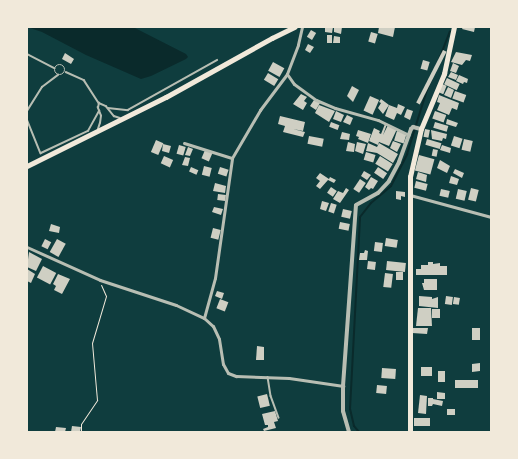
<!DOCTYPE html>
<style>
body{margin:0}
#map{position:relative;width:518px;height:459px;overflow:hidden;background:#0f3d3e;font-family:"Noto Serif",serif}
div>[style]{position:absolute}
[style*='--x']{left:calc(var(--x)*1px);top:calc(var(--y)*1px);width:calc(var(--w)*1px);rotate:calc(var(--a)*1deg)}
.water>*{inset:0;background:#0a2a2b}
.stream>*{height:2px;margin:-1px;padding:0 1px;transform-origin:1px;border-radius:1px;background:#0a2a2b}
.building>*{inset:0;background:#cfcfc3;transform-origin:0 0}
.path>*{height:1px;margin:-0.5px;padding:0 0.5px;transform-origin:0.5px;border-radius:0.5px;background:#f1e9da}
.service>*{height:1.5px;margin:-0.75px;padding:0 0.75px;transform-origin:0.75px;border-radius:0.75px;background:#b8beb3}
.service>.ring{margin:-0.75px;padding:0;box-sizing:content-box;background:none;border:1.5px solid #b8beb3;border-radius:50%}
.minor>*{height:3px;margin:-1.5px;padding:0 1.5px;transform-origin:1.5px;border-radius:1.5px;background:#b8beb3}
.tertiary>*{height:4px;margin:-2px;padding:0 2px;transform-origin:2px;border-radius:2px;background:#b8beb3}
.secondary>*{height:4.5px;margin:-2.25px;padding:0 2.25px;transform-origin:2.25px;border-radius:2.25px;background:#f1e9da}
span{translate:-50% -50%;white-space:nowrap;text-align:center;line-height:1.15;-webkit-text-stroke:3.5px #f1e9da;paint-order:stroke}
.frame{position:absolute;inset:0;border:28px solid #f1e9da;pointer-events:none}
</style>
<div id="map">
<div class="water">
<i style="clip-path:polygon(27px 27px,133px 27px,186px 54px,188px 57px,186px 59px,151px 76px,141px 79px,86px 55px,42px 32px)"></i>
</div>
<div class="stream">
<i style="--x:359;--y:432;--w:8;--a:-130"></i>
<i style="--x:354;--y:426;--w:17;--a:-103"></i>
<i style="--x:350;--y:409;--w:192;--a:-87"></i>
<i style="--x:360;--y:217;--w:18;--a:-52"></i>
<i style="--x:371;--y:203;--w:26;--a:-40"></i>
<i style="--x:391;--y:186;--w:36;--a:-63"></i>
<i style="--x:407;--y:154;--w:64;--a:-72.7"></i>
<i style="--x:426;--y:93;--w:66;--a:-68.8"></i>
</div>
<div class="building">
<i style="clip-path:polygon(325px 27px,333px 27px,332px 33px,325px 32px)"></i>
<i style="clip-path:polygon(334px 27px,342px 27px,341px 34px,334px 32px)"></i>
<i style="clip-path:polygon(379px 27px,395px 27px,393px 37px,378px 33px)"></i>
<i style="clip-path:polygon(463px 27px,475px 27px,474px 32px,462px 29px)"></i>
<i style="left:311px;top:30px;width:6px;height:8px;rotate:31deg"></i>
<i style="left:371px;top:32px;width:7px;height:10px;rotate:16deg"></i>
<i style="left:327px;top:35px;width:5px;height:8px"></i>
<i style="clip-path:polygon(334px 36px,340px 37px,340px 43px,333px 43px)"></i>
<i style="clip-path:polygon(308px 44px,314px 47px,310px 53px,305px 50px)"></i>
<i style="left:443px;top:50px;width:4px;height:59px;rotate:27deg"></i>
<i style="clip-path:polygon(456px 52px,472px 55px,470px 61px,466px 60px,462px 65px,451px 62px)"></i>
<i style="clip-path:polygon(65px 53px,74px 59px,71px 64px,62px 59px)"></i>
<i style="left:423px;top:60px;width:7px;height:9px;rotate:16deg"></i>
<i style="left:273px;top:62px;width:13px;height:10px;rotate:29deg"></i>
<i style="clip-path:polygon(453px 63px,459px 66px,456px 73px,450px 71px)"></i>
<i style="clip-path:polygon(451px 72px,458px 75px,456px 80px,448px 77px)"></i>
<i style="left:268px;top:73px;width:12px;height:8px;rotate:31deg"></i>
<i style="clip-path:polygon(459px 75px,468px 79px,467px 83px,464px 82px,463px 84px,456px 81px)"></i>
<i style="left:447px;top:78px;width:14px;height:7px;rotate:25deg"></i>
<i style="left:442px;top:84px;width:5px;height:9px;rotate:22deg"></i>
<i style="clip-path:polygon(352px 86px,359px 90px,353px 102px,347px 96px)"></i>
<i style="clip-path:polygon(448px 87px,454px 90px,451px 98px,444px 95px)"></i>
<i style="left:455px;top:91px;width:12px;height:8px;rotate:20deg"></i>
<i style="clip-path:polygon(301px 94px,307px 97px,304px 101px,307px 103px,303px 110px,293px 104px)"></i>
<i style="clip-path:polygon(439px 95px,459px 103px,457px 110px,452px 108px,449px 115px,437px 110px,440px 103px,437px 102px)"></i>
<i style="left:370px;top:96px;width:10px;height:16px;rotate:24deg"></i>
<i style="clip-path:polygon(381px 99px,389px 105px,383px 114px,378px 108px,381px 103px,379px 102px)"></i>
<i style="clip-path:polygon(314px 100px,320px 103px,316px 110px,310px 106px)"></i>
<i style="clip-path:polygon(398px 104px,405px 107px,401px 115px,397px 113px,394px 120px,385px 116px,389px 105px,397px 108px)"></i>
<i style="clip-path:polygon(319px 105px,335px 111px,329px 122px,315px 113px)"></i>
<i style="clip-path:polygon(407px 109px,413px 111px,410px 120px,404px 117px)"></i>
<i style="clip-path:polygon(336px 111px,344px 115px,341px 122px,333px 119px)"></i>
<i style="left:435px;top:111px;width:12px;height:8px;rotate:20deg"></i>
<i style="clip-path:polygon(347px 115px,353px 118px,350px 125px,343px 122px)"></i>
<i style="clip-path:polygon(280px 116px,305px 122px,303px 131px,293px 129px,305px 132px,303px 137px,283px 132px,285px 126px,278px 124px)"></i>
<i style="clip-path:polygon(447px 119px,458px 123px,456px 127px,446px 124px)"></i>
<i style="left:331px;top:122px;width:9px;height:5px;rotate:21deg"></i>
<i style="left:435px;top:122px;width:14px;height:6px;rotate:17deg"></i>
<i style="clip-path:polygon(385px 124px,387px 124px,383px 135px,388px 125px,397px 129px,389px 146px,379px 142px,378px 145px,369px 141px,374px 128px,380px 131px,379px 133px,381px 134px)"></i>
<i style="left:425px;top:129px;width:5px;height:8px;rotate:11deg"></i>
<i style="clip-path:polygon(358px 130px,371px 134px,368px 143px,358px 139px,359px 137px,356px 136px)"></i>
<i style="clip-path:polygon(431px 130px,447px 134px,446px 139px,443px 138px,442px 141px,432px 139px)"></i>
<i style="left:397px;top:131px;width:10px;height:10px;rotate:17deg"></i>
<i style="clip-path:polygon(342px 132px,350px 134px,349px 140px,340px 139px)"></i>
<i style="left:309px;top:136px;width:15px;height:8px;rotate:11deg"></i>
<i style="left:454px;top:136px;width:9px;height:10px;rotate:18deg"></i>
<i style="left:427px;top:139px;width:15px;height:6px;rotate:16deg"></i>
<i style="left:464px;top:139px;width:9px;height:11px;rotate:13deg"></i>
<i style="left:156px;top:140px;width:8px;height:13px;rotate:23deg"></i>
<i style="clip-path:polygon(393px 141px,401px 144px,397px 152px,390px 148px)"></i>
<i style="clip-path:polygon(348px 142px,355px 144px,354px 152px,346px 151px)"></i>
<i style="clip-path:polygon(357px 142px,366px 144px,363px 154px,355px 151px)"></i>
<i style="clip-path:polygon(368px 143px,377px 147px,379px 143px,398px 154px,393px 163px,377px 153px,366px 151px)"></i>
<i style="clip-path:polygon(163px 144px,171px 146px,169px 153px,162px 151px)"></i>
<i style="left:179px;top:145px;width:7px;height:9px;rotate:16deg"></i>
<i style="clip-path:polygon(442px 145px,451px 148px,450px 153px,440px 150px)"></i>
<i style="clip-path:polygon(188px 147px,193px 149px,190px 156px,185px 155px)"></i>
<i style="left:433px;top:149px;width:5px;height:7px;rotate:11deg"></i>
<i style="left:205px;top:150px;width:8px;height:9px;rotate:23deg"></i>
<i style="left:366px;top:152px;width:10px;height:8px;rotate:17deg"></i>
<i style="left:419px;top:155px;width:16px;height:16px;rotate:15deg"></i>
<i style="left:164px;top:156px;width:10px;height:8px;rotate:24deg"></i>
<i style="left:380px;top:156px;width:15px;height:9px;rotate:32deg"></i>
<i style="clip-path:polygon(185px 157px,190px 158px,188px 166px,182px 165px)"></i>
<i style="clip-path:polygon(440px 160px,450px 166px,447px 173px,437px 168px)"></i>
<i style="left:204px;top:166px;width:8px;height:9px;rotate:14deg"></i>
<i style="left:191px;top:167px;width:8px;height:5px;rotate:23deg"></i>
<i style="left:220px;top:167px;width:9px;height:7px;rotate:18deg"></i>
<i style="left:378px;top:167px;width:11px;height:7px;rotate:34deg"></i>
<i style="clip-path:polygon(455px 169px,464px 173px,462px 178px,453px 173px)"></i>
<i style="clip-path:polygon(364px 171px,371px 175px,367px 180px,361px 176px)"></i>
<i style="clip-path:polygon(418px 172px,427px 175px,426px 182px,416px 179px)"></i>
<i style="clip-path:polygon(320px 173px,329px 179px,330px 177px,336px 180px,334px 183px,328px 180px,320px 189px,316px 186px,320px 181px,316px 178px)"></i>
<i style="clip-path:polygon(451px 176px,459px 179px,457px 185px,449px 183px)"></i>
<i style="clip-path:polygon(371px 177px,378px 181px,373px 189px,371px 188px,369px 190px,365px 187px)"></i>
<i style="left:360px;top:179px;width:7px;height:12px;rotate:34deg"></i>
<i style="left:416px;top:181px;width:12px;height:7px;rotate:14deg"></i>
<i style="clip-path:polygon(215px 183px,226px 186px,225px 193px,213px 191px)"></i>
<i style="left:331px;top:187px;width:7px;height:7px;rotate:34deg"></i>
<i style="clip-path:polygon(346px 188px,349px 190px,340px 203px,333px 199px,338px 191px,343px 193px)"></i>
<i style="left:471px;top:188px;width:8px;height:12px;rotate:14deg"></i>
<i style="left:441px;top:189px;width:9px;height:7px;rotate:13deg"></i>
<i style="left:458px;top:189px;width:9px;height:10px;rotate:13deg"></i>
<i style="clip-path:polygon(396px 191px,405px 192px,405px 197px,401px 196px,401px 200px,396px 199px)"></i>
<i style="left:218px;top:194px;width:8px;height:6px;rotate:7deg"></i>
<i style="clip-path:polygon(322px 201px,329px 203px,326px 211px,320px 209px)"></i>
<i style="left:331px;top:203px;width:6px;height:9px;rotate:18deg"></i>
<i style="clip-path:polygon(214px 207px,223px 209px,221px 215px,212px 212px)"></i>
<i style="left:343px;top:209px;width:9px;height:8px;rotate:13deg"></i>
<i style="left:340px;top:222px;width:10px;height:7px;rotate:11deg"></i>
<i style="clip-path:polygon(51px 224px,60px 227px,59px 233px,49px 231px)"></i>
<i style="left:213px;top:228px;width:8px;height:10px;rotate:14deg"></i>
<i style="left:386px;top:238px;width:12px;height:8px;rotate:9deg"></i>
<i style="left:45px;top:239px;width:7px;height:8px;rotate:27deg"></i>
<i style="left:57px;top:239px;width:10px;height:15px;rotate:29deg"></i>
<i style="left:375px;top:242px;width:8px;height:9px;rotate:7deg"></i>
<i style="clip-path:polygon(365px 250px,368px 251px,367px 260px,359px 260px,360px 253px,364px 253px)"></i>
<i style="clip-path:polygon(29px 252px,42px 259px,36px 271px,27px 267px)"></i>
<i style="left:368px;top:261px;width:8px;height:8px;rotate:7deg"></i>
<i style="left:387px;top:261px;width:19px;height:9px;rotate:6deg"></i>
<i style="clip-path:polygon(428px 262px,433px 262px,433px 264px,440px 263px,440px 266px,447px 266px,447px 275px,416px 275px,416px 269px,421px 269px,421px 265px,428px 265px)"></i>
<i style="left:43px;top:266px;width:15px;height:13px;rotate:28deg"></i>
<i style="clip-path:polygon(27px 269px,35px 274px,31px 283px,27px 281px)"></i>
<i style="left:396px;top:272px;width:7px;height:8px"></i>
<i style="left:385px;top:273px;width:8px;height:14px;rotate:7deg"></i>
<i style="clip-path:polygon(58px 274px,70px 279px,62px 294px,54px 290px,56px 286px,53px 284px)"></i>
<i style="clip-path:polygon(424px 279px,437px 279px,437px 290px,424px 290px,422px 283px,424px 283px)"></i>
<i style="clip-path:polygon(217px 291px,224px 293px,222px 299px,215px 296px)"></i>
<i style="clip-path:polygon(419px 296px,432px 297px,432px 299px,438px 297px,438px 308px,419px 306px)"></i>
<i style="left:446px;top:296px;width:7px;height:8px;rotate:8deg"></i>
<i style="left:454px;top:297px;width:6px;height:7px;rotate:9deg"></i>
<i style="left:220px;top:299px;width:9px;height:10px;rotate:21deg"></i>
<i style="clip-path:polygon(418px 308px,431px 308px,432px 326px,416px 326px)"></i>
<i style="left:432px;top:309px;width:8px;height:9px"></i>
<i style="clip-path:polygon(412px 328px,428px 328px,427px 334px,412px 333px)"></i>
<i style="left:472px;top:328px;width:8px;height:12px"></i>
<i style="clip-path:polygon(257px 346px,264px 347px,264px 360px,256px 360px)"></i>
<i style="clip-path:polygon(480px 363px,480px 371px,472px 372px,472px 364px)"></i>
<i style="left:421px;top:367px;width:11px;height:9px"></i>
<i style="left:382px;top:368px;width:14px;height:10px;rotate:4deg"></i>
<i style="left:438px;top:371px;width:7px;height:11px"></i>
<i style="left:478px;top:380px;width:8px;height:23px;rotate:90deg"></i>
<i style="left:377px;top:385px;width:10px;height:8px;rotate:6deg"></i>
<i style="clip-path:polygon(437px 392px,445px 393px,445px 399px,437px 399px)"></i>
<i style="left:267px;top:394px;width:12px;height:10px;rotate:76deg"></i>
<i style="clip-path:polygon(420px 395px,427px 396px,426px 414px,418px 413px)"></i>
<i style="clip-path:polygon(428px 398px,433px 398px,433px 403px,433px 399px,443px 401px,442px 406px,433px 404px,432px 406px,428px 406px)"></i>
<i style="left:447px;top:409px;width:8px;height:6px"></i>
<i style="clip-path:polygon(275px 411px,278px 421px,274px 422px,276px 428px,264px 431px,263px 429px,268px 427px,268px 425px,265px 425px,262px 414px)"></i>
<i style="left:414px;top:418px;width:16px;height:8px"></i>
<i style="clip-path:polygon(72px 426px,81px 427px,80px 432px,71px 432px)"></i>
<i style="clip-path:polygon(56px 427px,66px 428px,65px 432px,55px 432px)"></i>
</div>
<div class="path">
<i style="--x:81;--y:432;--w:8;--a:-90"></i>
<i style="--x:81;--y:424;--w:29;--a:-56"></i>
<i style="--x:97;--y:400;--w:57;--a:-95"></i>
<i style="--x:92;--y:343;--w:49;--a:-73.4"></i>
<i style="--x:106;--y:296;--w:12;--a:-114"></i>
</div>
<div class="service">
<i style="--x:27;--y:54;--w:31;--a:27"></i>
<i class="ring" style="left:54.5px;top:64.5px;width:9.5px;height:9.5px"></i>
<i style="--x:66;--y:72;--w:20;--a:24"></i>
<i style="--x:84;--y:80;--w:27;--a:57"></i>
<i style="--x:99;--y:103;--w:8;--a:23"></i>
<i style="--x:106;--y:106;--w:13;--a:51"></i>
<i style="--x:114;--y:116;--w:6;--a:18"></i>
<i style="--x:108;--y:108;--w:20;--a:6"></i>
<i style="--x:128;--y:110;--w:102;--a:-29.3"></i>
<i style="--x:27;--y:111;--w:28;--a:-58"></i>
<i style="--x:42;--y:87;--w:20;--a:-37"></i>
<i style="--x:27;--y:119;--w:37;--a:68"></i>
<i style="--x:41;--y:153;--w:52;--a:-25.1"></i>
<i style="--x:88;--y:131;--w:23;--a:-61"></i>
<i style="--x:98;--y:129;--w:6;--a:-72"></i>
<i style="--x:100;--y:123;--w:7;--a:-82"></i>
<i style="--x:101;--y:116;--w:9;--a:-111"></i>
<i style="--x:98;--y:108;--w:5;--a:-79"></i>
<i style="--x:268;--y:377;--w:19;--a:81"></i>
<i style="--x:271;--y:396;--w:23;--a:70"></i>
</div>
<div class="minor">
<i style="--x:302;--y:27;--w:18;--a:103"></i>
<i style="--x:298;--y:45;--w:31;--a:111"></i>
<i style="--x:287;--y:74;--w:12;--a:55"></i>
<i style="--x:294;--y:84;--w:27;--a:36"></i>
<i style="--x:316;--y:100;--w:21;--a:23"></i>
<i style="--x:335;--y:108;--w:45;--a:15.6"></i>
<i style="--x:378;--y:120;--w:34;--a:26"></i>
<i style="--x:184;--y:143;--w:50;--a:17.4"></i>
<i style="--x:410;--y:195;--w:84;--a:15.2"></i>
<i style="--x:27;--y:247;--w:80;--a:24.3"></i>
<i style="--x:100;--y:280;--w:80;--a:18.2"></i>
<i style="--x:176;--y:305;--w:31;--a:25"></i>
<i style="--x:204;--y:318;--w:12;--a:42"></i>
<i style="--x:213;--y:326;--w:14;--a:65"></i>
<i style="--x:219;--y:339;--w:25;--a:81"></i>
<i style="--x:223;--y:364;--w:10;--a:61"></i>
<i style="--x:228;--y:373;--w:9;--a:21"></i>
<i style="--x:236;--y:376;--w:53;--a:2.2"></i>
<i style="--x:289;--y:378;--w:55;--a:8.4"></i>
<i style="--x:204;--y:318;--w:41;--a:-74.6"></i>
<i style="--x:215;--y:278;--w:121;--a:-81.9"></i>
<i style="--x:232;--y:158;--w:56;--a:-59.7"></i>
<i style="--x:260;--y:110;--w:45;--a:-53.1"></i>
</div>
<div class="tertiary">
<i style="--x:349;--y:432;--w:22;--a:-106"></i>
<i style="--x:343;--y:411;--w:25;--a:-90"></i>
<i style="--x:343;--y:386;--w:181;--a:-85.9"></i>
<i style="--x:356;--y:205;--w:25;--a:-29"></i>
<i style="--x:378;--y:193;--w:16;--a:-47"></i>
<i style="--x:389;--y:181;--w:21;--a:-62"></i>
<i style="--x:399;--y:162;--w:35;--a:-70"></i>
<i style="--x:411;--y:129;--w:3;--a:-45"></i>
<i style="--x:413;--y:127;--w:8;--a:14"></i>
</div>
<div class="secondary">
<i style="--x:27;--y:166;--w:155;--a:-26.4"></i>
<i style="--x:166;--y:97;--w:121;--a:-29.1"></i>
<i style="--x:272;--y:38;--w:25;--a:-26"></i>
<i style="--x:410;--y:432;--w:255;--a:-90"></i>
<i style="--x:410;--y:177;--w:49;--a:-77.1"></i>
<i style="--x:421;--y:129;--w:60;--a:-67.3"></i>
<i style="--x:444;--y:74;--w:48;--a:-78"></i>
</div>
<div class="frame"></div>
</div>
